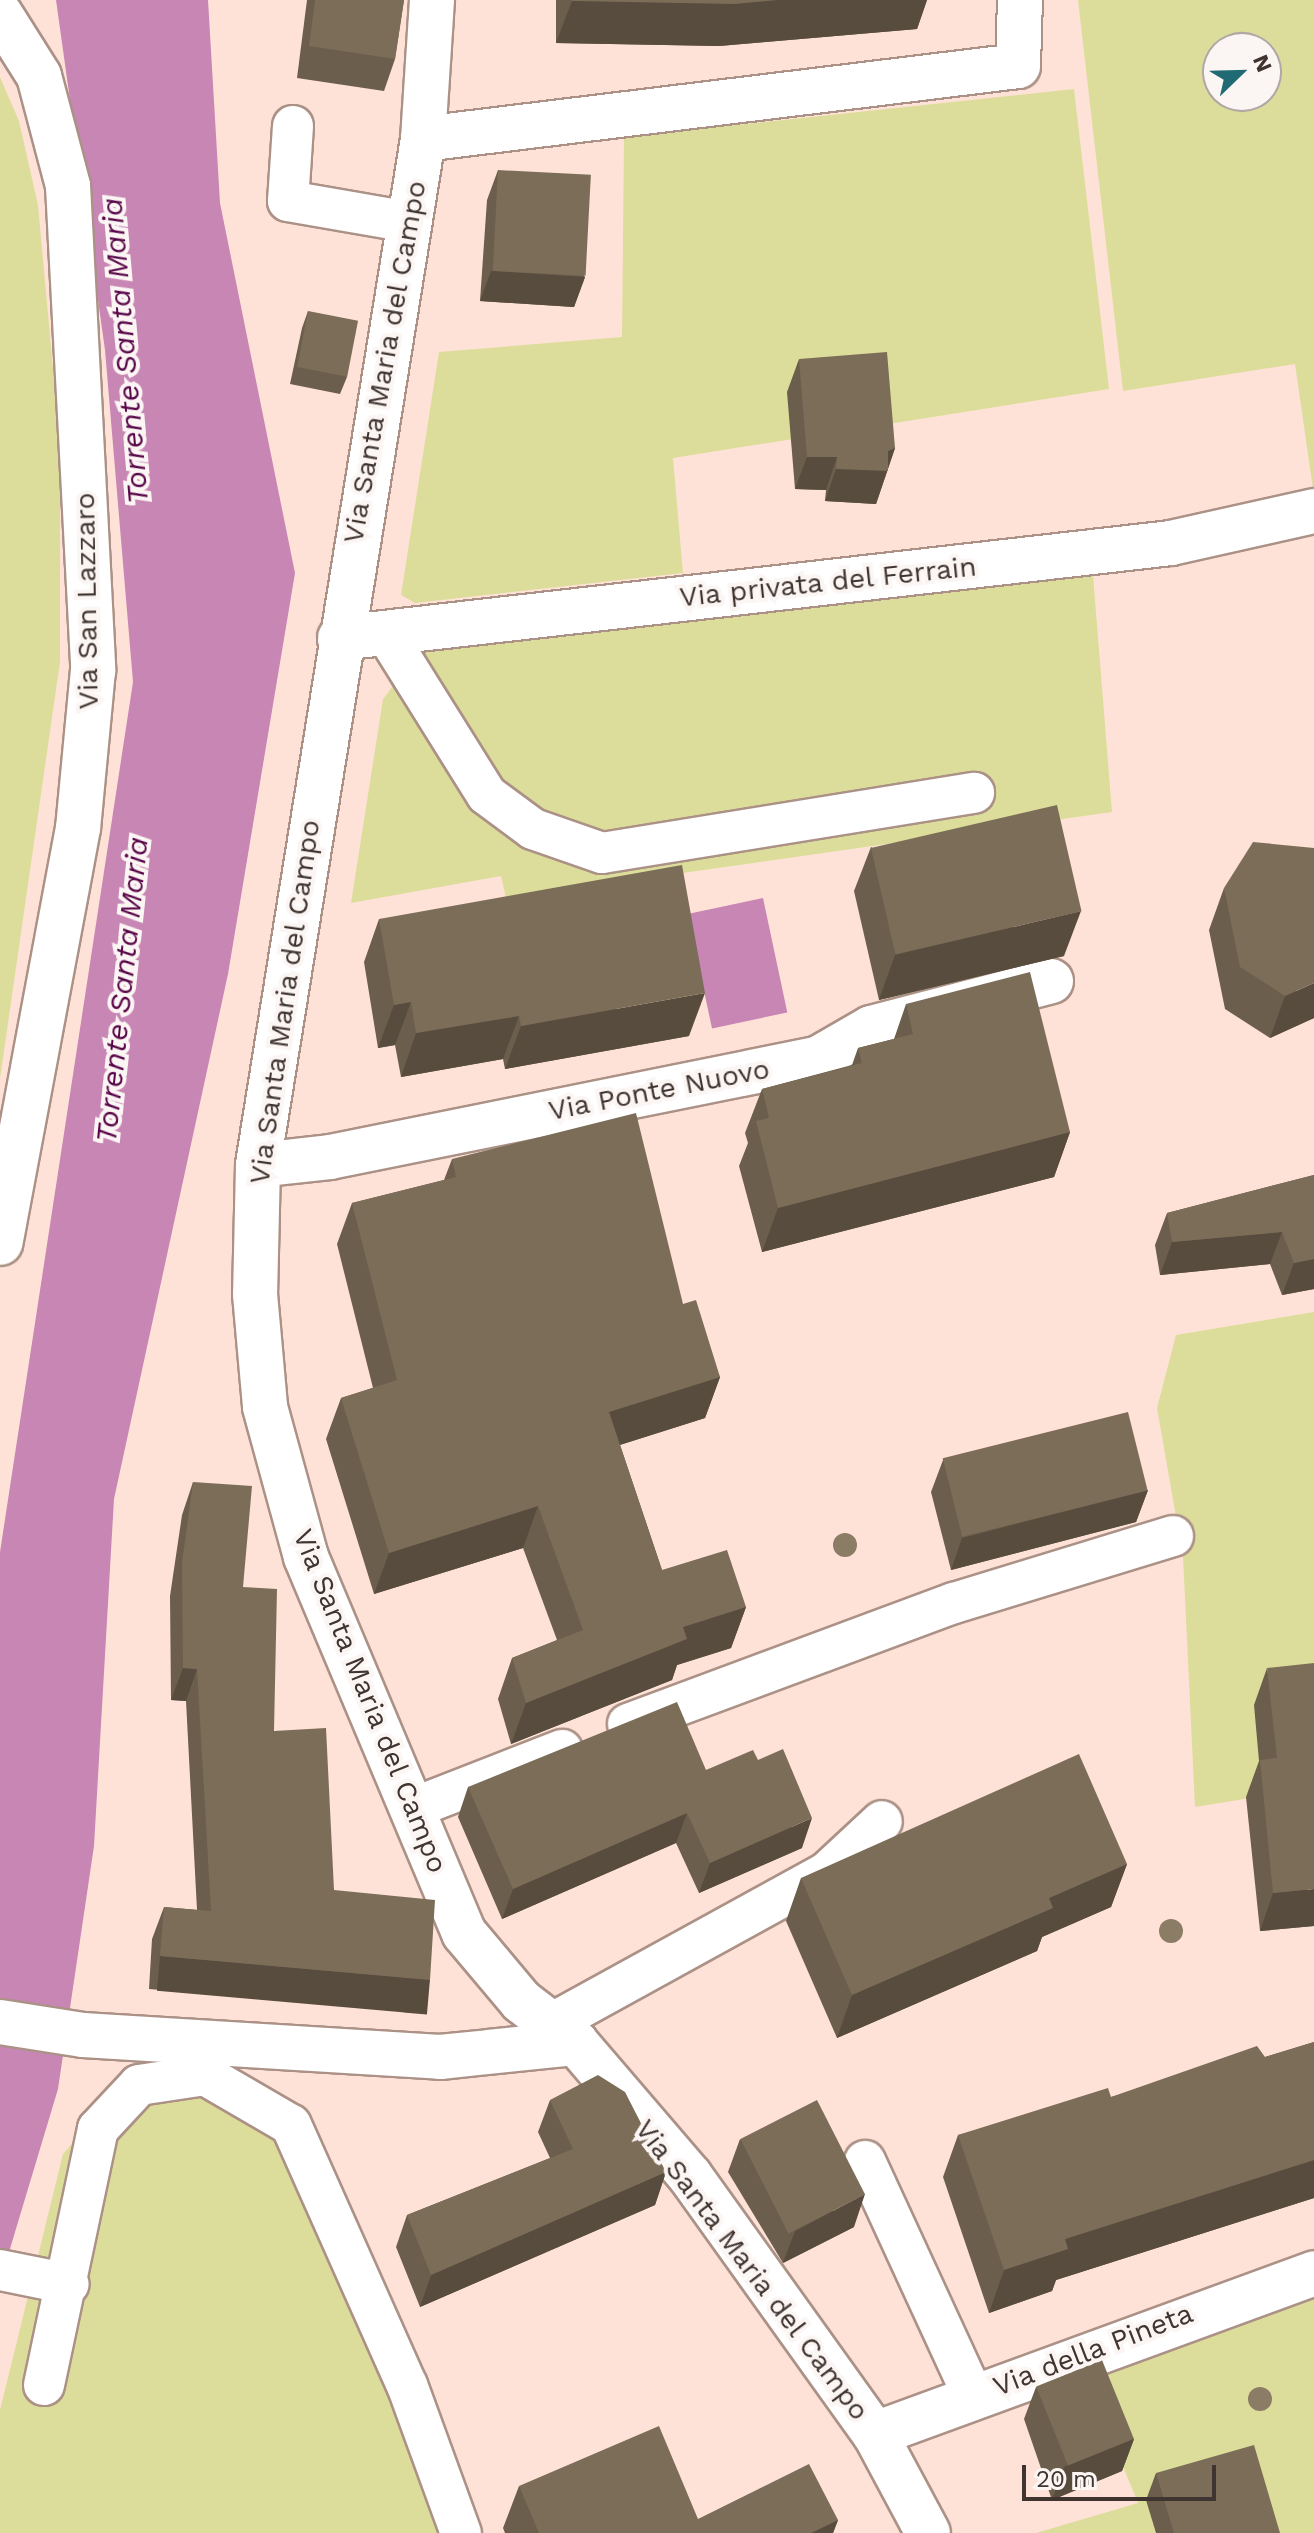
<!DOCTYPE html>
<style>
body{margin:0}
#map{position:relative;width:1314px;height:2533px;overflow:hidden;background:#ffe2d7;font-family:"Work Sans",sans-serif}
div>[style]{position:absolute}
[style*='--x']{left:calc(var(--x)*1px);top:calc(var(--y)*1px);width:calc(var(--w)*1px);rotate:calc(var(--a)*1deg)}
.green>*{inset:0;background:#dddd9b}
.water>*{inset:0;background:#c886b5;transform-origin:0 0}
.roads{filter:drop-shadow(2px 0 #ab9186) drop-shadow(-2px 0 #ab9186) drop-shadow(0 2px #ab9186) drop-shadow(0 -2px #ab9186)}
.lane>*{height:40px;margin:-20px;padding:0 20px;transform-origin:20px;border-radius:20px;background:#fff}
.street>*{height:44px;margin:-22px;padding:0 22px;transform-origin:22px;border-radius:22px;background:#fff}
.secondary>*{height:44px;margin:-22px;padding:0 22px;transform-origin:22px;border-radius:22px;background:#fff}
.trees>*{width:24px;height:24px;margin:-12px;border-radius:50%;background:#8b7d65}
.wall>*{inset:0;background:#6b5e4c}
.shaded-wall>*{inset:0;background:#574c3e;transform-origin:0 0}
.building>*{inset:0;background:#7c6d58;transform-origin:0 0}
span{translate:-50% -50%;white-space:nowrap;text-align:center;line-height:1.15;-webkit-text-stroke:8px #fbf5f3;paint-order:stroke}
.street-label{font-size:28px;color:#3f342f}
.water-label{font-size:30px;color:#580649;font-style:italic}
.north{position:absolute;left:1202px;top:32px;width:80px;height:80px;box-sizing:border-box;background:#fbf5f3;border:2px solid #b0a8a5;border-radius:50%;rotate:67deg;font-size:22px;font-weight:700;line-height:32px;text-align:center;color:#3f342f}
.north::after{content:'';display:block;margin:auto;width:28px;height:36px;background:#206b73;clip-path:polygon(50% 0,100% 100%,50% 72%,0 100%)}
.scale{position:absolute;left:1022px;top:2465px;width:194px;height:36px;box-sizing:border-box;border:4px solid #3f342f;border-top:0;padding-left:10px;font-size:24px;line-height:28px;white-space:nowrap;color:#3f342f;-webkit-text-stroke:6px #fbf5f3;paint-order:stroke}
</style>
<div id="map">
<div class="green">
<i style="clip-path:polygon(evenodd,1078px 0,1314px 0,1314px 496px,1295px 364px,1123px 391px,1078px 0,1218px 48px,1266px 48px,1266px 96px,1218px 96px,1218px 48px)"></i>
<i style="clip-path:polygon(0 77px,19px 121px,38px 205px,60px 445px,60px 662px,0 1079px)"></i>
<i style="clip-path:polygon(1074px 89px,1109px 389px,673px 458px,683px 573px,415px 603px,401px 595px,439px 352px,622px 337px,624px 137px)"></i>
<i style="clip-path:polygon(1093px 575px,1112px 812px,506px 898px,501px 876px,351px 903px,383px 699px,422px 648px)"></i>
<i style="clip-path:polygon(1314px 1312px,1314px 1699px,1263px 1796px,1195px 1807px,1183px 1557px,1157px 1408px,1176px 1335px)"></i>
<i style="clip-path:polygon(153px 2091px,299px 2106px,475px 2533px,0 2533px,0 2410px,63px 2154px,103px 2108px)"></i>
<i style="clip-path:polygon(1314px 2290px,1314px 2533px,1036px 2533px,1138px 2503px,1083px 2369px)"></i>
</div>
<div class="water">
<i style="clip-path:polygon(56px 0,208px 0,220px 203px,295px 573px,228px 974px,114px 1499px,94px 1846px,58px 2089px,0 2282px,0 1552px,133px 682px,105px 350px)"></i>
<i style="left:763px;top:898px;width:117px;height:77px;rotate:78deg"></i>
</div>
<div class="roads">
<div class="lane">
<i style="--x:293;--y:126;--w:75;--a:93.8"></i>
<i style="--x:288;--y:201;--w:123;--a:9.8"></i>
<i style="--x:385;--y:632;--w:192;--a:58"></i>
<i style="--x:487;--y:795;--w:57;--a:36.5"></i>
<i style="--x:533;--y:829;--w:73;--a:19.2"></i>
<i style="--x:602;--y:853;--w:377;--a:-9.2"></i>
<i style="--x:628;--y:1724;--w:348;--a:-20.4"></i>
<i style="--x:954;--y:1603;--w:229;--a:-17"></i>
<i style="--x:413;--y:1808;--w:160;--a:-21.3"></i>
<i style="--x:551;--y:2024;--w:314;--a:-28.8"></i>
<i style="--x:826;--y:1873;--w:76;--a:-42.9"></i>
<i style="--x:865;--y:2161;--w:259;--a:65.3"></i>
<i style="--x:0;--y:2270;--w:70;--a:11.5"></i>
<i style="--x:44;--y:2385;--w:262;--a:-78.1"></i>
<i style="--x:98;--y:2129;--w:60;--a:-47"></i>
<i style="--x:139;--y:2085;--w:67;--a:-8.6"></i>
<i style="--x:205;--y:2075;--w:99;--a:30.2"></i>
<i style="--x:291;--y:2125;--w:285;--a:66"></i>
<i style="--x:407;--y:2385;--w:158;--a:70"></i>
</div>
<div class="street">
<i style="--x:0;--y:14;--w:73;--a:57.8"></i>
<i style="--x:39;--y:76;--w:114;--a:75.2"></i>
<i style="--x:68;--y:186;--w:485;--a:87"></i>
<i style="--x:93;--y:670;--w:159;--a:95.4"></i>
<i style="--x:78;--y:828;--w:422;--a:100.6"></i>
<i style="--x:423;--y:139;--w:599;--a:-6.99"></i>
<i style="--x:1018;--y:66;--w:66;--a:-88.3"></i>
<i style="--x:340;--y:638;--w:836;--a:-6.52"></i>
<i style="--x:1171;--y:543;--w:147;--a:-12.6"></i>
<i style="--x:258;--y:1165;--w:72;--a:-6.3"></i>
<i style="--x:330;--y:1157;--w:499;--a:-11.4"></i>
<i style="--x:819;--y:1058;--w:60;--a:-30"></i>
<i style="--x:871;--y:1028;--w:186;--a:-14.6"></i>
<i style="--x:0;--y:2022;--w:84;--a:8.9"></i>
<i style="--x:83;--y:2035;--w:358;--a:3.5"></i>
<i style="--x:440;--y:2057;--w:137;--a:-5.9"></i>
<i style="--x:875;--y:2434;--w:468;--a:-20.1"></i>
</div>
<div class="secondary">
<i style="--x:432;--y:0;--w:139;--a:93.7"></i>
<i style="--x:423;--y:139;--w:1039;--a:99.14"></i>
<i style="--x:258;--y:1165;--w:129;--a:91.3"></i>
<i style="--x:255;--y:1294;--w:113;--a:84.9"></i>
<i style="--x:265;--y:1407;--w:156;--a:74.7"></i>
<i style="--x:306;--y:1557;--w:408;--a:67.2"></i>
<i style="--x:464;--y:1933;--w:89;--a:50"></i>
<i style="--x:521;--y:2001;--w:69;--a:37.4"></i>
<i style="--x:576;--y:2043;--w:175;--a:49.4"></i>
<i style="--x:690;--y:2176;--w:317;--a:54.4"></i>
<i style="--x:875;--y:2434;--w:112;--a:61.8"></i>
</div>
</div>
<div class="trees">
<i style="left:845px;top:1545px"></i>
<i style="left:1171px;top:1931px"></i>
<i style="left:1260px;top:2399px"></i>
</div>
<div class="wall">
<i style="clip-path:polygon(307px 0,404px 0,395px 59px,384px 91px,297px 78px)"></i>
<i style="clip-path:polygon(556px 0,927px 0,917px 29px,719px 46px,556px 43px)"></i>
<i style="clip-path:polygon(498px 170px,585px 277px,574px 307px,480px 301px,487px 200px)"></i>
<i style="clip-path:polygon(308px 311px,347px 377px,340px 394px,290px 384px,302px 328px)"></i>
<i style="clip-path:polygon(799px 359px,895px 448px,876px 504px,825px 501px,826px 490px,795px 489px,787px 392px)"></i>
<i style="clip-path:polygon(871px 847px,1064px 956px,879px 1000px,854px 891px)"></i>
<i style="clip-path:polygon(1224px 888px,1314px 1018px,1270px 1038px,1225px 1009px,1209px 930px)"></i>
<i style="clip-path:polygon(379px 919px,689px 1036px,505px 1069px,503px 1059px,401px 1077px,395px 1045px,378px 1048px,364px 962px)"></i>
<i style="clip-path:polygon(906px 1004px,1070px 1132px,1054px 1177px,762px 1252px,739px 1166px,748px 1143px,745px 1133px,762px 1089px,852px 1065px,858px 1048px,894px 1039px)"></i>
<i style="clip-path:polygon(452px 1159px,683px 1304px,720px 1377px,705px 1418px,620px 1445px,662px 1570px,746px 1607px,731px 1648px,677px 1665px,672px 1680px,511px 1744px,498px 1699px,512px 1658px,557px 1640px,523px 1548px,374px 1594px,326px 1439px,341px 1398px,373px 1388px,337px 1244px,352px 1203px,444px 1180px)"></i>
<i style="clip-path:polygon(1314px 1175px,1314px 1289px,1282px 1295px,1270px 1264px,1160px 1275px,1155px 1245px,1167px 1213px)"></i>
<i style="clip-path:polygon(943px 1460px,1148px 1490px,1136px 1522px,951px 1570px,931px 1492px)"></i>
<i style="clip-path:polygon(193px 1482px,243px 1587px,274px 1731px,334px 1890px,430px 1980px,418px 2012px,149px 1989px,152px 1939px,164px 1907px,197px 1910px,186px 1701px,171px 1700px,170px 1596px,182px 1515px)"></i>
<i style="clip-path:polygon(1267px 1668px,1314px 1926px,1260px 1931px,1246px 1797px,1259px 1761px,1254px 1705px)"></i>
<i style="clip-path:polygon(758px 1760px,802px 1848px,699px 1893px,676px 1843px,502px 1919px,458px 1817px,468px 1787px,706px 1770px)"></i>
<i style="clip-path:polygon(1127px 1864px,1111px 1907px,1042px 1937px,1037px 1951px,837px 2038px,786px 1921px,801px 1878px)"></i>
<i style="clip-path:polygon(1314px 2042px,1314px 2198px,1056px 2280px,1052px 2291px,989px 2313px,943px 2177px,958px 2135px,1111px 2097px,1265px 2057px)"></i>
<i style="clip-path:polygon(550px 2100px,666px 2172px,655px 2205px,420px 2307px,396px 2247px,407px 2215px,550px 2158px,538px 2132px)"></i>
<i style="clip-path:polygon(740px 2139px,854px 2227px,783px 2263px,728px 2172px)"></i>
<i style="clip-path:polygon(1036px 2387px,1134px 2439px,1122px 2471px,1052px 2500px,1024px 2419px)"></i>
<i style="clip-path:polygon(1156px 2473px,1280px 2533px,1156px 2533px,1146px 2500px)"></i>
<i style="clip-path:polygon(519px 2486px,698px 2519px,838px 2520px,833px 2533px,505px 2533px,503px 2528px)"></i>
</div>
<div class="shaded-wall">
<i style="clip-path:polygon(778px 0,927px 0,917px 29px,719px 46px,556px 43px,572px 1px)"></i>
<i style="clip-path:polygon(491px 271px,585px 277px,574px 307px,480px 301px)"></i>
<i style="clip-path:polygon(895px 448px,876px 504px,825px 501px,836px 469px)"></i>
<i style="clip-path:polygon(807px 457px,837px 457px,826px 490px,795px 489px)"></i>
<i style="clip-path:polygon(1081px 911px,1064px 956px,879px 1000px,895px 955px)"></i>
<i style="clip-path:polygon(1314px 983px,1314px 1018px,1270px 1038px,1285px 996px)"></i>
<i style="clip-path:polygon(705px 993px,689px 1036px,505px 1069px,521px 1026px)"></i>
<i style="clip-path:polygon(411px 1002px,395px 1045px,378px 1048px,394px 1005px)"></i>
<i style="clip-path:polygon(519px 1016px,503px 1059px,401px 1077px,416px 1033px)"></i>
<i style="clip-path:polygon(1070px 1132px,1054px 1177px,762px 1252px,778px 1208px)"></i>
<i style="clip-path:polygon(1282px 1232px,1270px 1264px,1160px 1275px,1172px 1242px)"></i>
<i style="clip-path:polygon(1314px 1259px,1314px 1289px,1282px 1295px,1294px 1263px)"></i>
<i style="clip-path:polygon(720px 1377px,705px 1418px,594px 1453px,609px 1412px)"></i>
<i style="clip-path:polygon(1148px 1490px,1136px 1522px,951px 1570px,962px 1538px)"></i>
<i style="clip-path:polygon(538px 1506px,523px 1548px,374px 1594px,389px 1553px)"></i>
<i style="clip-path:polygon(746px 1607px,731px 1648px,677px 1665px,672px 1680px,511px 1744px,526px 1703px,683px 1627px)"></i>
<i style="clip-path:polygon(183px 1668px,197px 1669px,186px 1701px,171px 1700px)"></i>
<i style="clip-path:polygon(687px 1813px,676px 1843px,502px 1919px,513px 1889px)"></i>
<i style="clip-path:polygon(812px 1818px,802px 1848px,699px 1893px,710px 1863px)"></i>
<i style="clip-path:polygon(1127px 1864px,1111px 1907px,1042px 1937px,1037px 1951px,837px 2038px,852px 1995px,1049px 1898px)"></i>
<i style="clip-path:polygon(1314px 1889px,1314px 1926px,1260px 1931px,1273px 1893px)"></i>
<i style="left:160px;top:1956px;width:271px;height:35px;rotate:5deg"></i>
<i style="clip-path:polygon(1314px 2160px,1314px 2198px,1056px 2280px,1052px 2291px,989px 2313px,1004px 2270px,1065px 2239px)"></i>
<i style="clip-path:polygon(666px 2172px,655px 2205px,420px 2307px,431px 2275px)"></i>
<i style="clip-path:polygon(865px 2194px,854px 2227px,783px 2263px,795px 2231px)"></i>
<i style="clip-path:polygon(1134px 2439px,1122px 2471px,1052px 2500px,1064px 2467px)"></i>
<i style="clip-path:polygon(838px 2520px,833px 2533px,811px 2533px)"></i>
</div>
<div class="building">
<i style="clip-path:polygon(315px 0,404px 0,395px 59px,309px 46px)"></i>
<i style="clip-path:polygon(572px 0,778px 0,734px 4px,572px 1px)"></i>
<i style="left:498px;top:170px;width:93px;height:101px;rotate:3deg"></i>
<i style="left:308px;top:311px;width:51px;height:57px;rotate:11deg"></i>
<i style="clip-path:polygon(887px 352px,895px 448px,888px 451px,888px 471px,836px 469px,837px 457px,807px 457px,799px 359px)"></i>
<i style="left:1057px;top:805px;width:109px;height:191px;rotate:77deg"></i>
<i style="clip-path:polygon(1253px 842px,1314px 848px,1314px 983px,1285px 996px,1240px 967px,1224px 888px)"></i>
<i style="clip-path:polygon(682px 865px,705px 993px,521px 1026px,519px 1016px,416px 1033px,411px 1002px,394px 1005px,379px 919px)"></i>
<i style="clip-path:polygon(1030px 972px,1070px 1132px,778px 1208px,756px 1121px,769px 1118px,762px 1089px,862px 1063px,858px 1048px,913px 1034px,906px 1004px)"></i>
<i style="clip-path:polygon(636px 1113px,683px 1304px,696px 1300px,720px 1377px,609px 1412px,662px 1570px,727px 1550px,746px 1607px,683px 1627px,687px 1639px,526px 1703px,512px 1658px,583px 1630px,538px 1506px,389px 1553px,341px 1398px,397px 1380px,352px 1203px,456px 1177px,452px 1159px)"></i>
<i style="clip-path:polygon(1314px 1175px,1314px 1259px,1294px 1263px,1282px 1232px,1172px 1242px,1167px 1213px)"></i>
<i style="left:1128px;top:1412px;width:81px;height:191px;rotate:76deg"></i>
<i style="clip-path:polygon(193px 1482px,252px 1486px,243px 1587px,277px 1589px,274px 1731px,326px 1728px,334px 1890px,435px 1900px,430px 1980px,160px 1956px,164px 1907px,211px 1911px,197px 1669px,183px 1668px,182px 1563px)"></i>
<i style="clip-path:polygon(1314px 1663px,1314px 1889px,1273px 1893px,1260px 1760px,1277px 1758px,1267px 1668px)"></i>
<i style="clip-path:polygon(677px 1702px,706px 1770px,753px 1750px,758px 1760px,783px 1749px,812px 1818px,710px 1863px,687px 1813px,513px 1889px,468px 1787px)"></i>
<i style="clip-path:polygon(1079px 1754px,1127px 1864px,1049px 1898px,1053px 1908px,852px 1995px,801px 1878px)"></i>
<i style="clip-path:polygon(1314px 2042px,1314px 2160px,1065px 2239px,1068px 2249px,1004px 2270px,958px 2135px,1108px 2088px,1111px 2097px,1257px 2046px,1265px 2057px)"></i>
<i style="clip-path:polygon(598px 2075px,625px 2092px,666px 2172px,431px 2275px,407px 2215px,573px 2149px,550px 2100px)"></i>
<i style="left:817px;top:2100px;width:106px;height:86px;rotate:63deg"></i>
<i style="left:1102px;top:2360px;width:85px;height:71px;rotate:68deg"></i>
<i style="clip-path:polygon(659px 2426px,698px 2519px,809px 2464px,838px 2520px,811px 2533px,539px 2533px,519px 2486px)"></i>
<i style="clip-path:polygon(1254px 2445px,1280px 2533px,1174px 2533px,1156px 2473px)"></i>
</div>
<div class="street-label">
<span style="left:385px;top:362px;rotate:-80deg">Via Santa Maria del Campo</span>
<span style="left:828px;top:582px;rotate:-6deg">Via privata del Ferrain</span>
<span style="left:87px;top:601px;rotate:-91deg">Via San Lazzaro</span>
<span style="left:285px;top:1002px;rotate:-82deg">Via Santa Maria del Campo</span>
<span style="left:659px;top:1090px;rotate:-11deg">Via Ponte Nuovo</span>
<span style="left:370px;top:1701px;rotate:68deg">Via Santa Maria del Campo</span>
<span style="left:752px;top:2270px;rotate:53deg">Via Santa Maria del Campo</span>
<span style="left:1093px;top:2350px;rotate:-21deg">Via della Pineta</span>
</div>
<div class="water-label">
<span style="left:125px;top:351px;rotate:-95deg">Torrente Santa Maria</span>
<span style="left:122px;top:990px;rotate:-84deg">Torrente Santa Maria</span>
</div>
<div class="north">N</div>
<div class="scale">20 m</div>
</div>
